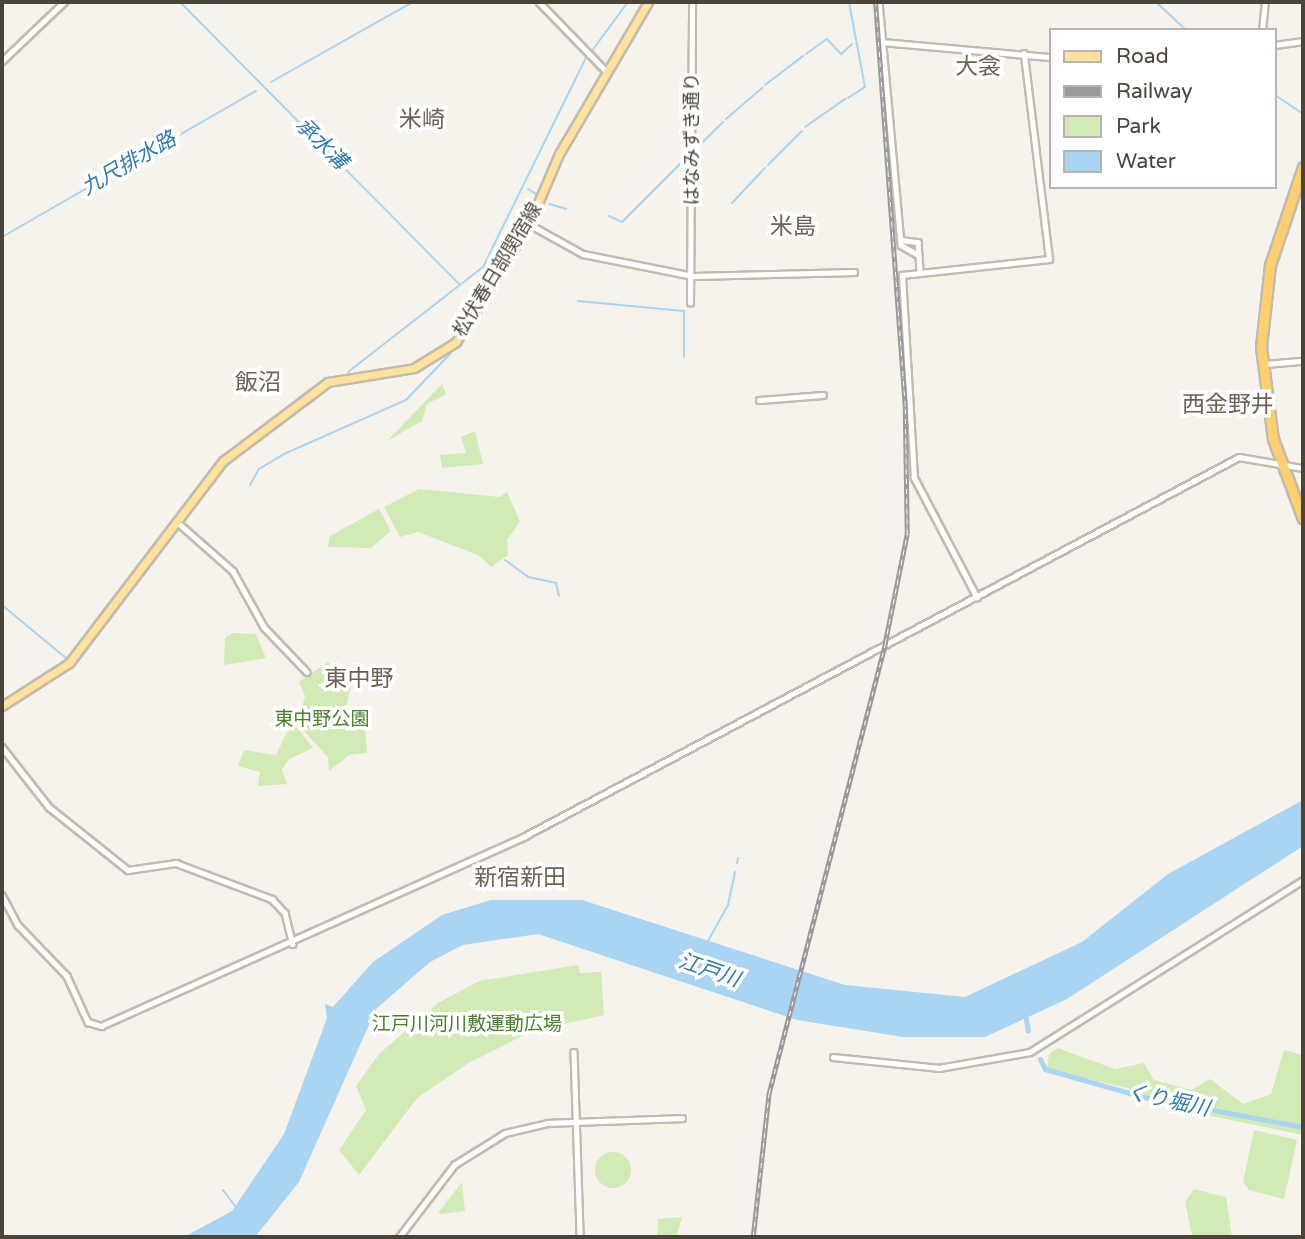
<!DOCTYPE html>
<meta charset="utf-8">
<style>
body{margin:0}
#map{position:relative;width:1305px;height:1239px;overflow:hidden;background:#f6f3ec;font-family:"Varela Round","Noto Sans JP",sans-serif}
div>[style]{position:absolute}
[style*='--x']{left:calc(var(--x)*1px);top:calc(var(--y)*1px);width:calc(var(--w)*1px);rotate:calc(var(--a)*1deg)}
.green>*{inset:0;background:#d2eab5}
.round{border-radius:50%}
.water>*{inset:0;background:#a9d4f2}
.stream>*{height:2px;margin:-1px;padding:0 1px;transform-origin:1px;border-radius:1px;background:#a9d4f2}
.river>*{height:5px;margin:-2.5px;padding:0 2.5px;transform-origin:2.5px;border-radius:2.5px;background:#a9d4f2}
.roads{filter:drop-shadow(2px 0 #c2bbae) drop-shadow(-2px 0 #c2bbae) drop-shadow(0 2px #c2bbae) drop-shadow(0 -2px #c2bbae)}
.minor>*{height:4.5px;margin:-2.25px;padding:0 2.25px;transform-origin:2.25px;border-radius:2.25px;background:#fff}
.major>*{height:7px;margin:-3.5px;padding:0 3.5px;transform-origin:3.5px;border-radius:3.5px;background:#ffe39c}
.highway>*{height:9px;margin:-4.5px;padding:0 4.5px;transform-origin:4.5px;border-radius:4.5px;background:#ffcf6e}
.rail>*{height:4.5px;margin-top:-2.25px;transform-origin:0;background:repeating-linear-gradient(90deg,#fff 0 5px,#9a9a9a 0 10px);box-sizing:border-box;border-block:2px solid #9a9a9a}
span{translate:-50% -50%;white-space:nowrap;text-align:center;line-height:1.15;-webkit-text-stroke:7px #fff;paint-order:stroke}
.street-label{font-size:19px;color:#4b4439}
.park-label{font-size:19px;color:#4a7f2a}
.water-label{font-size:21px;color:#2e7ab2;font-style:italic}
.quarter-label{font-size:23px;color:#6e6250}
.frame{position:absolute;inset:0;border:4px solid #4b4439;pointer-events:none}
.legend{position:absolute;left:1049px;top:28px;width:228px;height:161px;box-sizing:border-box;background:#fff;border:2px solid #b7b4b0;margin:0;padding:9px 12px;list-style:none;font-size:21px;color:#4b4439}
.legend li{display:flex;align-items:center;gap:14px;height:35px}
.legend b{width:35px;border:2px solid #b7b4b0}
</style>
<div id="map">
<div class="green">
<i style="clip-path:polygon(442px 384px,446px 394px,427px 404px,422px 421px,387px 441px)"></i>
<i style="clip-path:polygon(475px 431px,483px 464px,442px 468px,440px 455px,466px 453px,461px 437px)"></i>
<i style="clip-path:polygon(419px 489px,500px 497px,507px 492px,520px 522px,507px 540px,508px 555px,491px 567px,478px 555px,418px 532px,400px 537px,384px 507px)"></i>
<i style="clip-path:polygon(379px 509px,391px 531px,371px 548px,328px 547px,330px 536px)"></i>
<i style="clip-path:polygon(233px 633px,256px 634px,266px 658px,224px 665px,225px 638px)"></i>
<i style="clip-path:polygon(328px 662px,336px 674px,346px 666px,354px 675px,344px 714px,348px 722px,365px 723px,367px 753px,349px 755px,329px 771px,328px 757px,298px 725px,305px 696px,299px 682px)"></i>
<i style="clip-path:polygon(297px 727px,313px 748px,289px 759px,282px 770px,287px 784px,258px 786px,260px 772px,238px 766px,244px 750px,276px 755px,287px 732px)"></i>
<i style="clip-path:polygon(578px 965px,580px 973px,601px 972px,604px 1015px,530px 1032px,467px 1064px,417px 1098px,359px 1175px,339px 1150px,366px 1110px,356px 1086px,379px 1054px,438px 1003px,479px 981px)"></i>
<i style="clip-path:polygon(1058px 1048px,1115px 1069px,1144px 1063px,1154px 1080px,1191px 1090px,1210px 1079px,1243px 1104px,1271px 1094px,1284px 1050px,1303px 1055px,1303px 1135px,1153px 1104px,1141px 1091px,1047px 1070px,1049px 1054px)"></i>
<i style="clip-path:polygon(1254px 1130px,1297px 1140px,1284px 1199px,1249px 1190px,1243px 1182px)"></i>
<i class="round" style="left:595px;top:1152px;width:36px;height:36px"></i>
<i style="clip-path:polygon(462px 1182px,465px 1211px,440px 1214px,438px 1213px)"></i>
<i style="clip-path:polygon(1194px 1189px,1226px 1197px,1232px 1237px,1192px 1235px,1185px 1202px)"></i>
<i style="clip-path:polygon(682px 1217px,676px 1237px,657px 1237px,658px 1219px)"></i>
</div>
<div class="water">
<i style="clip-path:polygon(1303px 800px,1303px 846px,1067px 999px,985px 1037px,903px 1037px,797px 1020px,538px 934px,463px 945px,430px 962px,376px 1009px,299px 1182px,255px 1237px,184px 1237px,232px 1211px,284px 1134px,327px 1018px,325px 1004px,333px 1007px,373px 962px,442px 915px,491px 900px,582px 900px,845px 985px,965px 997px,1082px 942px,1168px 874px)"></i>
</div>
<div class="stream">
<i style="--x:180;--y:2;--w:398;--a:45.3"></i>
<i style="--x:1156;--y:2;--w:41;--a:43"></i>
<i style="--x:591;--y:52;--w:62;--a:-53.5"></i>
<i style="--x:806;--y:54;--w:26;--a:-36"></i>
<i style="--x:827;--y:39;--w:21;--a:47"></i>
<i style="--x:841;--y:54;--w:15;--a:-42"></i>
<i style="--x:271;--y:82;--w:163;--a:-29.4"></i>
<i style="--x:765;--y:85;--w:48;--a:-37.3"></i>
<i style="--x:1275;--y:95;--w:34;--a:34"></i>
<i style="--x:848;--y:98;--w:20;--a:-33"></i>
<i style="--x:865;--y:87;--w:86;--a:-100.7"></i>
<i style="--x:726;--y:119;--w:48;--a:-40.7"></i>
<i style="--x:805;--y:127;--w:49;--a:-35"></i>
<i style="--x:697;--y:148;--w:37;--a:-45"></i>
<i style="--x:768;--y:165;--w:48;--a:-45"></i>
<i style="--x:528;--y:189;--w:13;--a:32"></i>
<i style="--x:732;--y:203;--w:48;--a:-46.7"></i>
<i style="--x:549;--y:204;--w:18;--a:16"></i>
<i style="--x:609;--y:216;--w:14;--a:25"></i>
<i style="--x:622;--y:222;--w:88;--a:-45"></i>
<i style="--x:2;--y:237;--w:293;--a:-29.9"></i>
<i style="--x:578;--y:301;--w:106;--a:5.4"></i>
<i style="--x:684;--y:311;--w:46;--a:90"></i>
<i style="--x:348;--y:372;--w:171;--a:-37.9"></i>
<i style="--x:483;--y:267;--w:235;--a:-63.8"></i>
<i style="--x:220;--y:470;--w:129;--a:-37.8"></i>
<i style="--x:250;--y:485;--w:18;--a:-61"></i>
<i style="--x:259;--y:469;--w:29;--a:-31"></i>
<i style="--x:284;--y:454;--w:133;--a:-23.9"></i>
<i style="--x:406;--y:400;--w:64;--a:-46.3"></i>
<i style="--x:505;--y:560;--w:29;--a:36"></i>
<i style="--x:528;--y:577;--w:29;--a:12"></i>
<i style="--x:556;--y:583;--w:13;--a:77"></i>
<i style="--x:2;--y:605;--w:85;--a:39.7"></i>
<i style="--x:2;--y:711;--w:88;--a:-32.4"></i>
<i style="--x:76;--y:664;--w:114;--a:-53.9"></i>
<i style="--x:737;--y:863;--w:5;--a:-79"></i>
<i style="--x:708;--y:941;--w:41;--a:-60.9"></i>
<i style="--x:728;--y:905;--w:34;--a:-78"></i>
<i style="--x:223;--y:1190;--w:21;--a:53"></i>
</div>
<div class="river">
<i style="--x:1025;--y:1013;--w:18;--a:81"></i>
<i style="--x:1040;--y:1059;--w:11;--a:63"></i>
<i style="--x:1045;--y:1069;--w:102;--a:15.9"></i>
<i style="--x:1143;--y:1097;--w:163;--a:10.6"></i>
</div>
<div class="roads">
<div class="minor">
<i style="--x:539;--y:2;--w:98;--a:45.8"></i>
<i style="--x:879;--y:2;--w:244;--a:84.8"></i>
<i style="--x:901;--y:245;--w:20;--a:30"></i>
<i style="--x:1262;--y:30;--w:28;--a:-84"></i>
<i style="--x:882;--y:42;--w:170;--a:5.1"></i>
<i style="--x:1275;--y:45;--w:28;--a:-8"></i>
<i style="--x:2;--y:61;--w:86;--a:-43.6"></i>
<i style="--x:529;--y:224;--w:62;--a:29.1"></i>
<i style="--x:583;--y:254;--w:112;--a:11.3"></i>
<i style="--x:693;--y:276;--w:161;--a:-1.4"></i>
<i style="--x:901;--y:240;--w:17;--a:7"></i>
<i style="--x:918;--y:242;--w:29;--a:86"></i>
<i style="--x:690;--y:303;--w:301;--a:-89.6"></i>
<i style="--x:1265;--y:364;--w:38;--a:-5"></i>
<i style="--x:759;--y:400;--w:64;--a:-4.5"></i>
<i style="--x:176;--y:521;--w:76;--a:41.3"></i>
<i style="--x:233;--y:571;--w:64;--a:61"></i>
<i style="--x:264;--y:627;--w:62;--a:46.3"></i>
<i style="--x:977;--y:598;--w:136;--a:-117.7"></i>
<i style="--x:914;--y:478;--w:203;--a:-93.4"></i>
<i style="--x:902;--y:275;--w:148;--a:-6.2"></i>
<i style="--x:1049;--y:259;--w:207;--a:-97"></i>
<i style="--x:2;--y:747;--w:76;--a:51.9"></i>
<i style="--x:49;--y:807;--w:101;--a:38.6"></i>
<i style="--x:128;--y:870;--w:49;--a:-8.3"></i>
<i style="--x:176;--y:863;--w:103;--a:20.6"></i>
<i style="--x:272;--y:899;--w:19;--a:47"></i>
<i style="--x:285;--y:913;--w:32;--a:76"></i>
<i style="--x:2;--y:895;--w:34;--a:62"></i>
<i style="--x:18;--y:925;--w:71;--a:46.1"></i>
<i style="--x:67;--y:976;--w:51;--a:65.5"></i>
<i style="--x:88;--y:1022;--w:14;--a:17"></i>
<i style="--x:101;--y:1026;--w:465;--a:-24.1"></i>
<i style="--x:525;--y:836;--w:808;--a:-27.96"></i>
<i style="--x:1239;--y:457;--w:65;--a:9.8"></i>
<i style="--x:574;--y:1052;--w:185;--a:88.1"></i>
<i style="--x:833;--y:1057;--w:107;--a:5.9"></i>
<i style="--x:939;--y:1068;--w:92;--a:-10"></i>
<i style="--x:1030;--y:1052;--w:323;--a:-32.2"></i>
<i style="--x:399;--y:1237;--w:91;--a:-52.6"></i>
<i style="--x:454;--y:1165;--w:60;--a:-32.1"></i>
<i style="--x:505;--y:1133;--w:44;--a:-13.1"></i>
<i style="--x:548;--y:1123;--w:134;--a:-2.1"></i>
</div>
<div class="major">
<i style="--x:2;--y:706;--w:80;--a:-32.7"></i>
<i style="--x:69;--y:663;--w:254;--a:-52.7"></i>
<i style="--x:223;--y:461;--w:131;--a:-37"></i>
<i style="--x:328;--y:382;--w:87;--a:-9.2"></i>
<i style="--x:414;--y:368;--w:49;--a:-31.8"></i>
<i style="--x:456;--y:342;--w:139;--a:-58.3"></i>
<i style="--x:529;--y:224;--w:76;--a:-66.8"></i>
<i style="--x:559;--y:154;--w:176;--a:-59.6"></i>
</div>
<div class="highway">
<i style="--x:1303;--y:167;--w:103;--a:108.6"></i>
<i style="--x:1270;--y:265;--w:82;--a:96.3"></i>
<i style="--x:1261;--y:347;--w:93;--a:82.6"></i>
<i style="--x:1273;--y:439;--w:85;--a:69.4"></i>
</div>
</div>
<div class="rail">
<i style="--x:753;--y:1237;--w:145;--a:-83.7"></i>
<i style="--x:769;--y:1093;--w:465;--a:-75.5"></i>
<i style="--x:885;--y:643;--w:111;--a:-78.6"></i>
<i style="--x:907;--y:534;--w:128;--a:-90.9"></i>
<i style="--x:905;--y:406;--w:405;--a:-94.2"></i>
</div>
<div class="street-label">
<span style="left:693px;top:139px;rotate:-90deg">はなみずき通り</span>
<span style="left:498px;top:270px;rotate:-59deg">松伏春日部関宿線</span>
</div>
<div class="park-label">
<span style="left:322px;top:720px">東中野公園</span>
<span style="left:467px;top:1025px">江戸川河川敷運動広場</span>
</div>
<div class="water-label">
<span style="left:321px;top:144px;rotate:45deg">承水溝</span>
<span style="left:129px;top:164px;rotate:-30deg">九尺排水路</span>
<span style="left:709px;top:971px;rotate:19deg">江戸川</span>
<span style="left:1168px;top:1101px;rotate:12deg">くり堀川</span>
</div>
<div class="quarter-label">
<span style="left:978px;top:67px">大衾</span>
<span style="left:422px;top:120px">米崎</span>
<span style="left:793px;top:227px">米島</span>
<span style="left:258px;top:383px">飯沼</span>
<span style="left:1228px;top:405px">西金野井</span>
<span style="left:359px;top:679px">東中野</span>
<span style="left:520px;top:878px">新宿新田</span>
</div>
<div class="frame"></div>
<ul class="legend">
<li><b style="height:9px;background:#ffe39c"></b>Road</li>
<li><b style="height:9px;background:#9a9a9a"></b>Railway</li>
<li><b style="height:19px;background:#d2eab5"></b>Park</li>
<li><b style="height:19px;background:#a9d4f2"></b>Water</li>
</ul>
</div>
